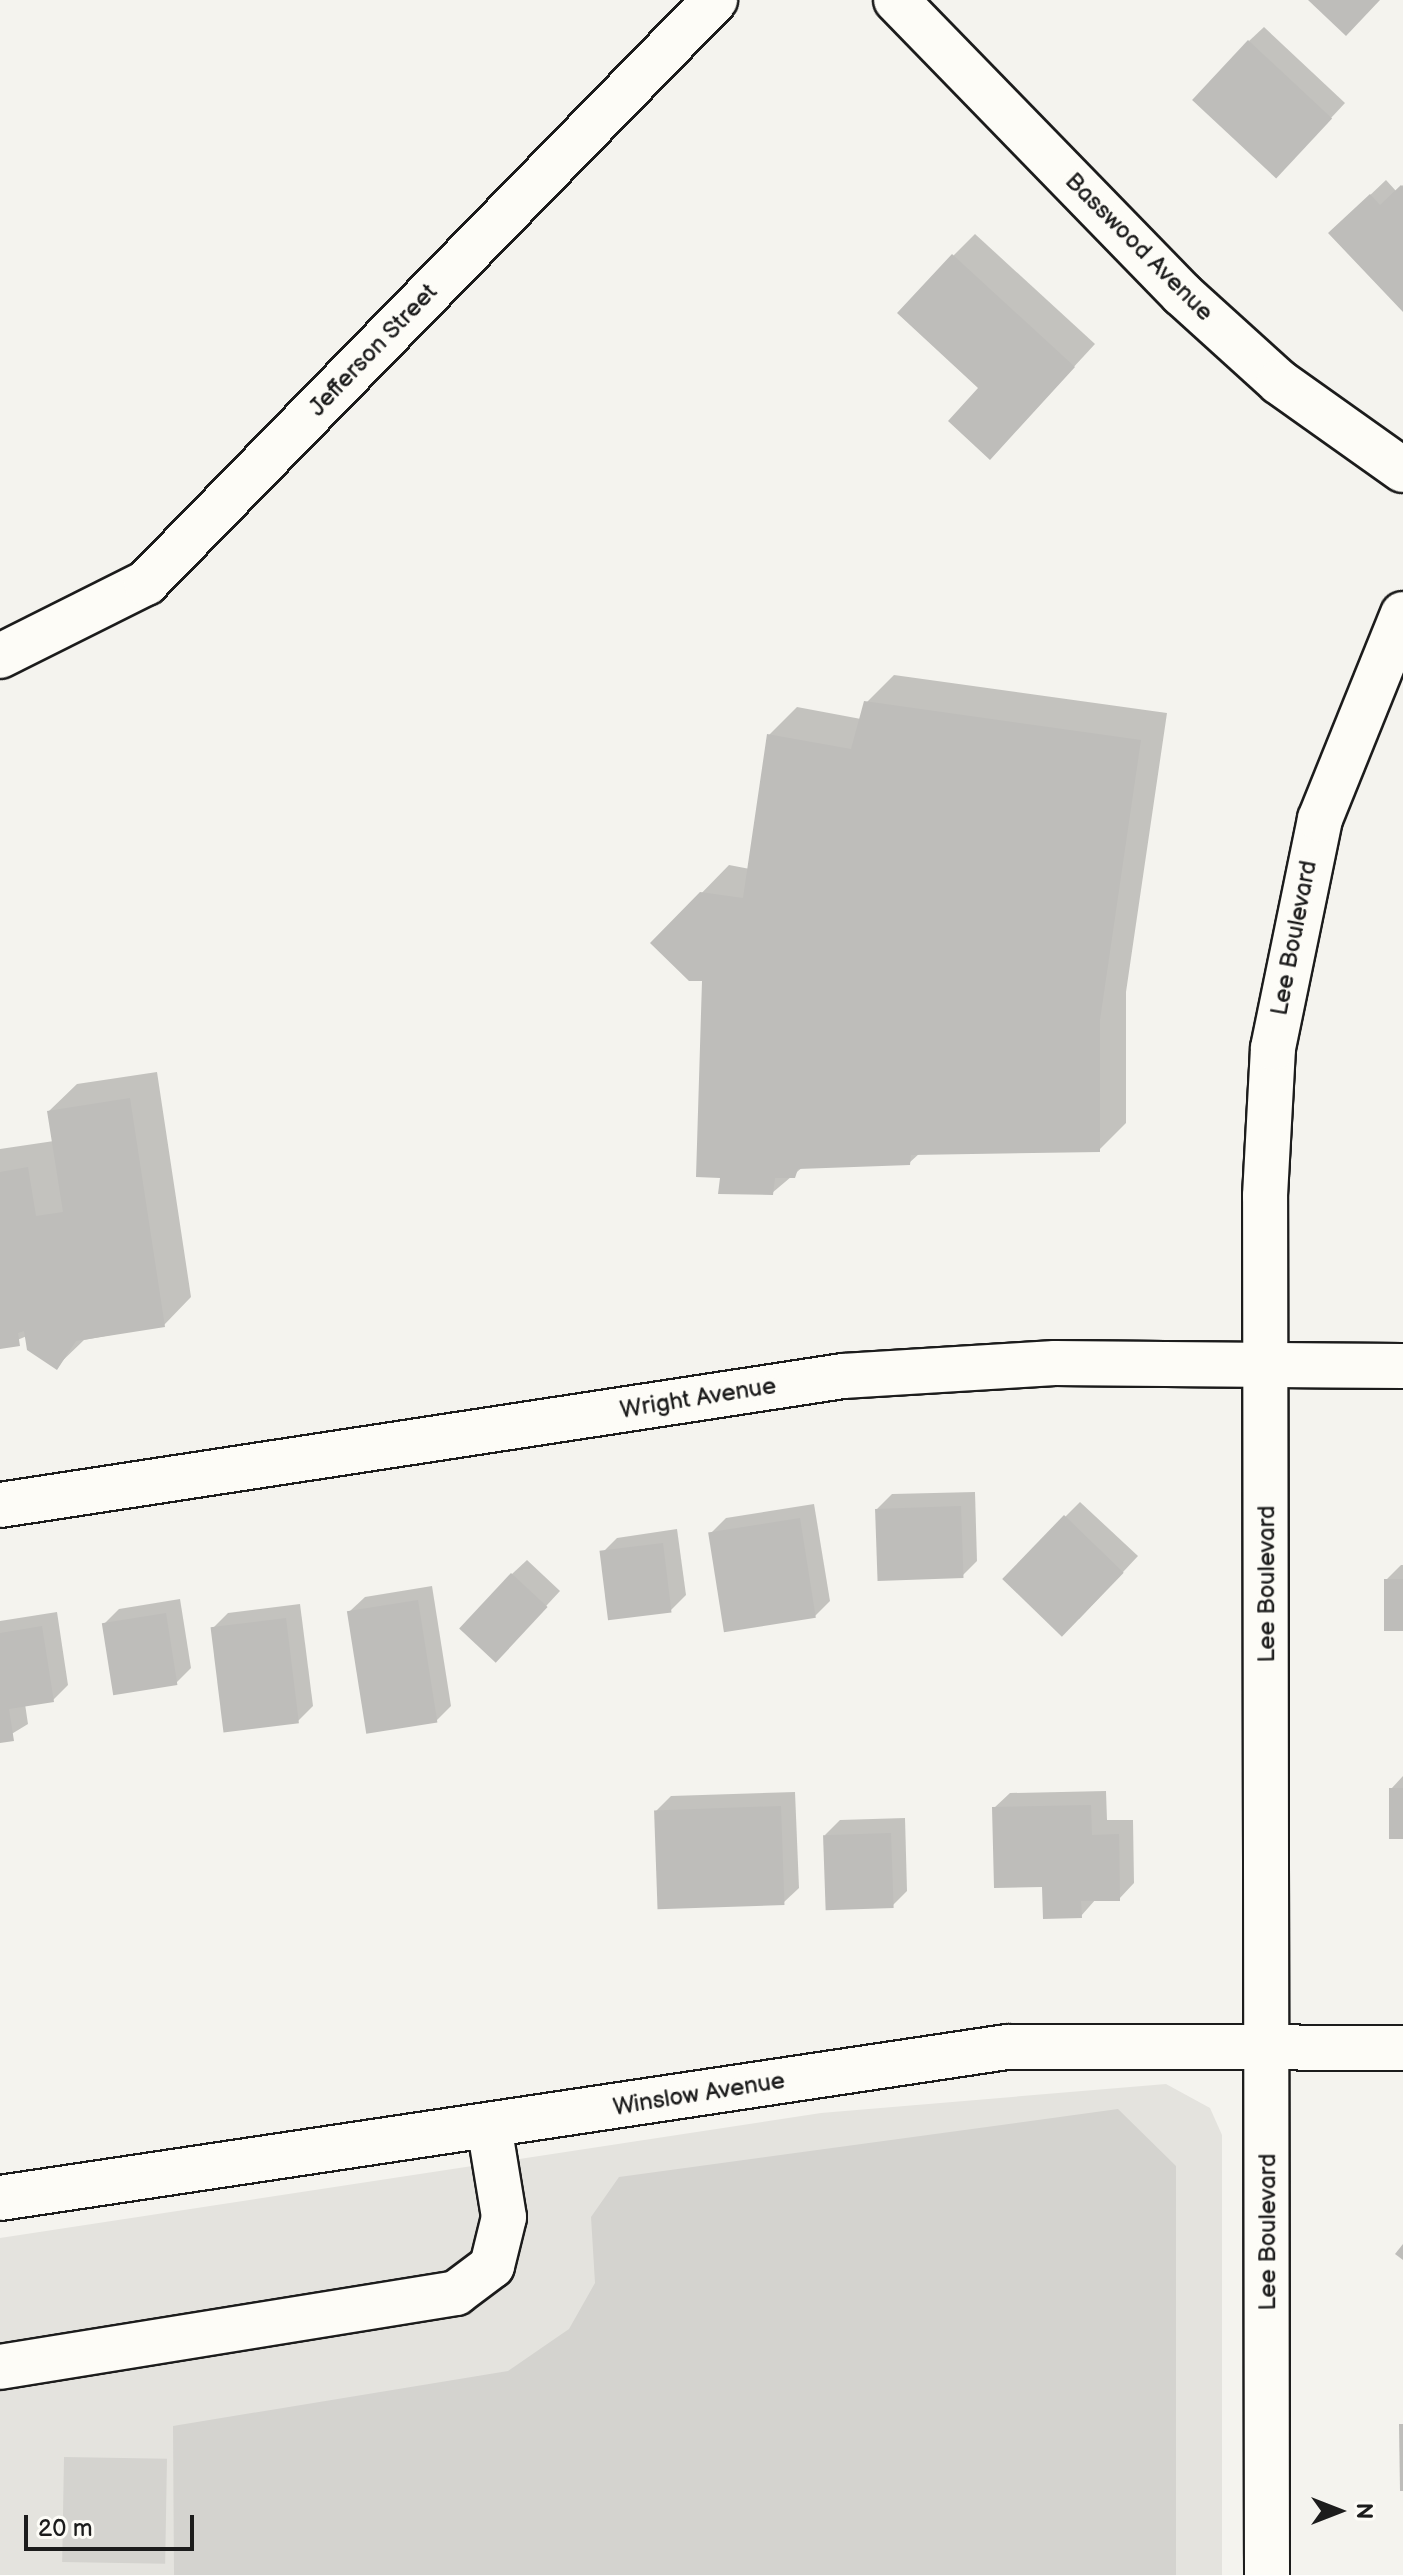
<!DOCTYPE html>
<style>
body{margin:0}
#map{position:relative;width:1403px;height:2575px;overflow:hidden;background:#f4f3ee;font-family:"Balsamiq Sans",sans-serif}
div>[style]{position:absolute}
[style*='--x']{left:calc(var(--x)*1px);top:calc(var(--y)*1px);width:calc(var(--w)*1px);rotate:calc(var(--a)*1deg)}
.built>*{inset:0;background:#e4e3de}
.green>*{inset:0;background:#d4d3cf;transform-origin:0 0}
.shadow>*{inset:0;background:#0003}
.building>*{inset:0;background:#bebdba;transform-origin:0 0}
.roads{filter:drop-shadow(2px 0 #1c1c1c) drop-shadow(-2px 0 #1c1c1c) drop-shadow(0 2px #1c1c1c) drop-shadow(0 -2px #1c1c1c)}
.minor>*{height:44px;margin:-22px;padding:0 22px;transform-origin:22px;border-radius:22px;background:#fdfcf7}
span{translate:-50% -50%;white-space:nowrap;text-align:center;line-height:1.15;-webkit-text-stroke:8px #fdfcf7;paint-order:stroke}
.street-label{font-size:24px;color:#1c1c1c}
.north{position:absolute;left:1299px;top:2471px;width:80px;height:80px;-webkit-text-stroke:6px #fdfcf7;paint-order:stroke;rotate:90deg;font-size:22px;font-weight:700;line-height:32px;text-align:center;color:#1c1c1c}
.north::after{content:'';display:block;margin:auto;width:28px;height:36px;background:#1c1c1c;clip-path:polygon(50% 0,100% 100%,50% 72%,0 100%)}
.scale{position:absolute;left:24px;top:2515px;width:170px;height:36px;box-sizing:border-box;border:4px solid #1c1c1c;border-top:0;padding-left:10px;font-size:24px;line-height:28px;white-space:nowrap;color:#1c1c1c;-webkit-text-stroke:6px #fdfcf7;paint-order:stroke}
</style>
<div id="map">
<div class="built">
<i style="clip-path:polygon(1166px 2084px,1210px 2108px,1222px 2135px,1222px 2575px,0 2575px,0 2238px,821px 2113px)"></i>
</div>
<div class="green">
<i style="clip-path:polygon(1118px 2109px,1176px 2166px,1176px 2575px,174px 2575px,173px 2426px,508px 2371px,569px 2329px,595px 2283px,591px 2217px,619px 2177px)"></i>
<i style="left:64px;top:2457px;width:103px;height:105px;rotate:1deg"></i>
</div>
<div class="shadow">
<i style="clip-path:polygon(1264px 27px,1345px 103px,1291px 161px,1249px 41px)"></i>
<i style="clip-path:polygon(1386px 180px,1396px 191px,1403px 185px,1403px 309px,1346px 218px)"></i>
<i style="clip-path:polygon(975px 234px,1095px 344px,1011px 435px,981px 388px,953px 256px)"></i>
<i style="clip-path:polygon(894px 675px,1167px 713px,1126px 992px,1126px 1123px,1099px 1150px,920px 1153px,909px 1163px,804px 1166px,772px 1193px,722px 1177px,704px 980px,653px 943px,729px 865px,750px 869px,769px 735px,797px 707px,861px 719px,866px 703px)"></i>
<i style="clip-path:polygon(157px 1072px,191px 1297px,164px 1325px,84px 1340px,56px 1367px,27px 1336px,0 1347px,0 1149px,54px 1141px,49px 1111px,77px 1084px)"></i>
<i style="clip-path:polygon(975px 1492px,977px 1561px,962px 1576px,877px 1509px,892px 1494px)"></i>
<i style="clip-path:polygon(1080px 1502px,1138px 1556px,1079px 1619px,1065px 1517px)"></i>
<i style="clip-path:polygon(814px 1504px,830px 1601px,815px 1616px,710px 1534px,726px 1518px)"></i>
<i style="clip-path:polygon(677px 1529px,686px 1595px,671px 1610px,602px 1553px,617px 1538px)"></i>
<i style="clip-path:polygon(527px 1560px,560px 1591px,510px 1645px,512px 1574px)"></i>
<i style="clip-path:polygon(1401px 1565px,1403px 1565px,1403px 1629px,1386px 1580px)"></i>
<i style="clip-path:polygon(432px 1586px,451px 1706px,436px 1721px,349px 1612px,365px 1597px)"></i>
<i style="clip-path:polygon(180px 1599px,191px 1668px,176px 1683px,104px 1624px,119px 1609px)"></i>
<i style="clip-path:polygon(300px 1604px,313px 1706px,298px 1721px,213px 1628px,228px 1613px)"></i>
<i style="clip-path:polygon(57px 1612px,68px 1685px,53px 1700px,25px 1704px,28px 1724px,0 1741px,0 1621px)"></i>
<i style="clip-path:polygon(1403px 1776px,1403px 1837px,1391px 1789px)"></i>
<i style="clip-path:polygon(1106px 1791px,1107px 1820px,1133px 1820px,1134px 1883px,1119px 1899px,1096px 1899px,1081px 1916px,1044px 1885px,994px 1808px,1010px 1793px)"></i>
<i style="clip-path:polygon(795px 1792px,799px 1888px,783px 1903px,656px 1811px,671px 1796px)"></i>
<i style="clip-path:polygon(905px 1818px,907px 1891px,892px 1906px,825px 1835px,840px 1820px)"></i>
</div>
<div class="building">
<i style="clip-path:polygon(1308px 0,1380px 0,1346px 36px)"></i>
<i style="left:1248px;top:40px;width:115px;height:82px;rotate:43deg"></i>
<i style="clip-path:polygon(1401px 185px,1403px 187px,1403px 312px,1328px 233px,1370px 194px,1380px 205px)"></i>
<i style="clip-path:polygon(952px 254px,1075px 367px,990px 460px,948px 421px,978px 388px,897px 313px)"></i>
<i style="clip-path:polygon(864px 701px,1141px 740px,1100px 1020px,1100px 1152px,911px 1155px,910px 1165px,798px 1169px,795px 1178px,775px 1178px,773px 1195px,718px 1194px,720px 1178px,696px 1177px,702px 981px,689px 981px,650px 943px,700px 892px,743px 898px,767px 734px,851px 749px)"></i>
<i style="clip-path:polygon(130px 1098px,165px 1327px,76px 1341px,57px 1370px,27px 1350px,24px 1331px,18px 1333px,20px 1346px,0 1349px,0 1172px,28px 1167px,36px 1216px,63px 1212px,47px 1111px)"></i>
<i style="left:961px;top:1506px;width:72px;height:86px;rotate:88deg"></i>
<i style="left:1064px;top:1515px;width:83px;height:89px;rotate:44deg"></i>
<i style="left:800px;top:1518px;width:101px;height:93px;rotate:81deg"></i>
<i style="left:663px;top:1543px;width:70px;height:64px;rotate:83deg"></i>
<i style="left:511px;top:1573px;width:50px;height:76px;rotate:43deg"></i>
<i style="left:1384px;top:1579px;width:19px;height:52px"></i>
<i style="left:418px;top:1600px;width:124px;height:72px;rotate:81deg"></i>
<i style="left:166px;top:1613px;width:73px;height:65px;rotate:81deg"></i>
<i style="left:286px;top:1618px;width:106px;height:76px;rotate:83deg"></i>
<i style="clip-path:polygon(42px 1626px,54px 1702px,9px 1709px,14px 1741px,0 1743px,0 1633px)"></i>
<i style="left:1389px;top:1788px;width:14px;height:51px"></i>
<i style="clip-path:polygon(1091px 1805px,1092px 1835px,1119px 1834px,1120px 1901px,1081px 1901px,1082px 1918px,1043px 1919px,1042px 1887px,994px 1888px,992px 1807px)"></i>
<i style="left:781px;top:1806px;width:99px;height:127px;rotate:88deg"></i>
<i style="left:891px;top:1833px;width:75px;height:68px;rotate:88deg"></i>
<i style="clip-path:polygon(1403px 2244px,1403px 2260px,1395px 2254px)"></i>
<i style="clip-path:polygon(1399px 2424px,1403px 2424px,1403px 2491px,1400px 2491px)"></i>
</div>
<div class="roads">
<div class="minor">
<i style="--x:896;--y:0;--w:410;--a:45.8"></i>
<i style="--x:1182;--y:294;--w:131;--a:42.2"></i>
<i style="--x:1279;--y:382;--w:152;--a:35.4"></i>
<i style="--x:0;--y:656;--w:163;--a:-26.6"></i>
<i style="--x:146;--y:583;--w:815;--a:-45.7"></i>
<i style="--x:0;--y:1505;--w:853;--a:-8.7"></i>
<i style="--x:843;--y:1376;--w:212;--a:-3.5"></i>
<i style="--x:1055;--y:1363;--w:348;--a:0.5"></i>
<i style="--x:0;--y:2198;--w:1018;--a:-8.53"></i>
<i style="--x:1007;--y:2047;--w:396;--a:0.1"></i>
<i style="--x:0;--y:2367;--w:462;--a:-9.2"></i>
<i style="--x:456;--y:2293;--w:45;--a:-36.9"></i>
<i style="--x:492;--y:2266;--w:50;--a:-76.2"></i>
<i style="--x:504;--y:2217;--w:93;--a:-99.3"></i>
<i style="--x:1267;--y:2575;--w:1379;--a:-90.08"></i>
<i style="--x:1265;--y:1196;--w:148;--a:-86.9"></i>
<i style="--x:1273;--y:1048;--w:234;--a:-78.4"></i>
<i style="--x:1320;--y:819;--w:221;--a:-68"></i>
</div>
</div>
<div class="street-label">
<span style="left:1139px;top:247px;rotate:45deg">Basswood Avenue</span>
<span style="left:373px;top:350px;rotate:-46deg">Jefferson Street</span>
<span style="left:1294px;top:938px;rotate:-79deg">Lee Boulevard</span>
<span style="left:698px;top:1398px;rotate:-9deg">Wright Avenue</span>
<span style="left:1267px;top:1584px;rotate:-90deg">Lee Boulevard</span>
<span style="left:699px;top:2094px;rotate:-9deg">Winslow Avenue</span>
<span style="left:1268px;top:2232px;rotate:-90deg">Lee Boulevard</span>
</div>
<div class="north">N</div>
<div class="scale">20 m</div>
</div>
